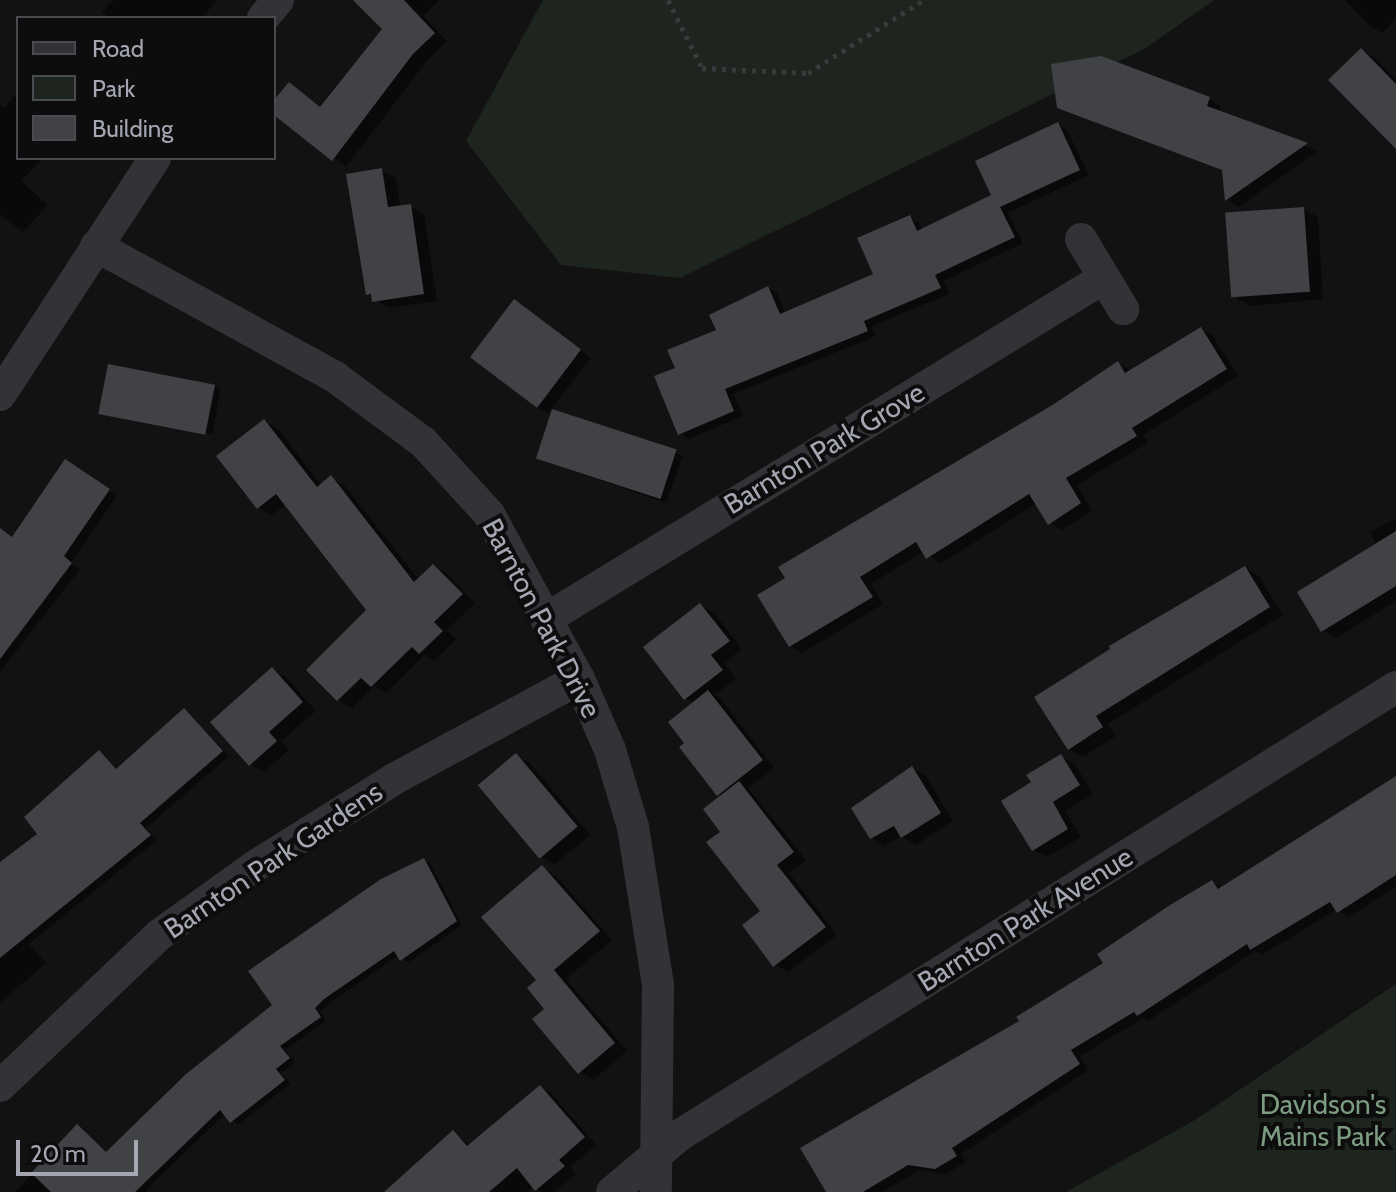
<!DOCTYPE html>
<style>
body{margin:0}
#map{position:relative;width:1396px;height:1192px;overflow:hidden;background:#121213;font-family:Cabin,sans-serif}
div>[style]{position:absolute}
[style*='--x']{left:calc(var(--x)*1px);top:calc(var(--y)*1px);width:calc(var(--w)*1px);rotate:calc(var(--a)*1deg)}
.green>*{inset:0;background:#1e251f}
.shadow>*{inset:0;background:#0007;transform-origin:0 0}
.building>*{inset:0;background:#414246;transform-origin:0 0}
.path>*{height:5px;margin-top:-2.5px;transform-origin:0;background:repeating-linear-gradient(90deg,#393a3e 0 4px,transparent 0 10px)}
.street>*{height:32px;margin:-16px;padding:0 16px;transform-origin:16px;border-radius:16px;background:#333337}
span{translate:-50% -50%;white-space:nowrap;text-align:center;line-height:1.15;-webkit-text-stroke:8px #0d0d0e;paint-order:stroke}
.street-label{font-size:28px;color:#a4a7b2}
.park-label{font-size:28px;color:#7c9c81}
.legend{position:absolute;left:16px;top:16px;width:260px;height:144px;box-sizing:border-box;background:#0d0d0e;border:2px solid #494b50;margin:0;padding:10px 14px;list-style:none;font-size:24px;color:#a4a7b2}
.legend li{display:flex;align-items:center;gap:16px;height:40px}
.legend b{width:40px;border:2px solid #494b50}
.scale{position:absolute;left:16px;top:1140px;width:122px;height:36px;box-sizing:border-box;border:4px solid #a4a7b2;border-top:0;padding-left:10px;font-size:24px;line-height:28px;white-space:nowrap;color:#a4a7b2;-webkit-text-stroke:6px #0d0d0e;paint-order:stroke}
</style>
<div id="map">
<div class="green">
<i style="clip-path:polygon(543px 0,1214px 0,1146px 48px,680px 278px,561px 265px,466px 141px)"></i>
<i style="clip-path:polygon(1396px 984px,1396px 1192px,1066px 1192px,1195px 1120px)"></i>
</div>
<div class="shadow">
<i style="clip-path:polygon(113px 0,218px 0,201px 18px,109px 18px,102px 12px)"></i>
<i style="clip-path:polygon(361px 0,439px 0,423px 16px,447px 41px,426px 62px,346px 167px,274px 113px,274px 104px,289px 84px,322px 108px,385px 29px)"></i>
<i style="clip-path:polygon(1345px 0,1396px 0,1396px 19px,1382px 33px,1369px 25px)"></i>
<i style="clip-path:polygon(1361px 50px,1375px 58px,1396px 80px,1396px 148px)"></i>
<i style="clip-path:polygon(14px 96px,18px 98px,18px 158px,43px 158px,21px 181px,48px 205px,23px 232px,0 215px,0 104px,4px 108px)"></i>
<i style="clip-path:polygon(1209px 99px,1221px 106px,1219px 112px,1318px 151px,1239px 207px,1227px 200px,1224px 171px,1059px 107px)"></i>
<i style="clip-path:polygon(1058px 124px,1067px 130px,1089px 175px,1008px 213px,1023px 243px,944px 281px,949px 294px,872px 326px,876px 336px,733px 394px,743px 416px,689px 439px,680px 433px,678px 369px,718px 331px,740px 304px,738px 300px,768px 288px,777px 293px,785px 313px,875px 275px,910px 218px,919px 223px,923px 231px,994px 196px)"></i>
<i style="clip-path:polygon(382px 170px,396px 178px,400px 207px,410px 206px,424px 214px,437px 301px,388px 308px,368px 294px)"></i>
<i style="clip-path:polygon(1304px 209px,1318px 217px,1323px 299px,1251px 306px,1237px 299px)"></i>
<i style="clip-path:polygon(526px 309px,591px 358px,548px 413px,537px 407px)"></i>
<i style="clip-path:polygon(1201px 329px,1213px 336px,1238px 376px,1143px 435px,1148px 443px,1077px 485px,1092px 510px,1062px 530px,1050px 523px,1037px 503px,940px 564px,924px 551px,871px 584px,883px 604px,802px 653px,791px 646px,760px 595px,1118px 363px,1130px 370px)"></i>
<i style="clip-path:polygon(214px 386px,220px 389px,213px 434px,102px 413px)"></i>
<i style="left:553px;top:411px;width:137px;height:50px;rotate:19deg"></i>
<i style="clip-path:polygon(264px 421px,278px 429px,321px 485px,331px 478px,345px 486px,419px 580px,433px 566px,447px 574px,475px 603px,447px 630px,456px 639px,434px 661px,424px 655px,386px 693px,374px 686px,352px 708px,338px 700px,309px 670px,369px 610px,287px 504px,272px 515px,258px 507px)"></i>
<i style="clip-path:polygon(74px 467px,117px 496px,71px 563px,80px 569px,0 672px,0 543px,13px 539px)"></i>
<i style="clip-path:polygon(1396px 518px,1396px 601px,1336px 638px,1323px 630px,1377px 545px,1370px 533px)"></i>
<i style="clip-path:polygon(1245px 568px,1259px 576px,1283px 615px,1108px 724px,1116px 736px,1083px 757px,1069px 749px,1037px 697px)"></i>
<i style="clip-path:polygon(700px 605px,714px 613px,742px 649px,724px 663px,736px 679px,714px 695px,721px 699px,774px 768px,748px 788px,806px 860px,789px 873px,837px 935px,788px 972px,775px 965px,762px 911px,722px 832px,722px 797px,687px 744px,694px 703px,685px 698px)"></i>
<i style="clip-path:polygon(272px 669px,286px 677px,316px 711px,281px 741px,289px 750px,264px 772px,250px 764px)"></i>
<i style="clip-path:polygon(185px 710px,229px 756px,146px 828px,157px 840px,29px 944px,46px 963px,0 1003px,0 896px,99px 753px,118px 770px)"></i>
<i style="clip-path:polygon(516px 756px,530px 763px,590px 835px,555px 864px,541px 857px)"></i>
<i style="clip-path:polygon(1061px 756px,1075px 764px,1093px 794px,1065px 811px,1081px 837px,1047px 857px,1033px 849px,1033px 782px)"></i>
<i style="clip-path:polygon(912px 768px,926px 776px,953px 821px,916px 845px,901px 836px,885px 846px,872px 838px)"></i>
<i style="clip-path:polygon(1396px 779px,1396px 886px,1349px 917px,1337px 909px,1262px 955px,1255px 951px,1148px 1021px,1143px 1018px,1080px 1056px,1088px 1070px,961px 1154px,966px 1162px,946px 1174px,919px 1170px,882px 1192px,828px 1192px,1022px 1022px,1106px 964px,1212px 882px,1222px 888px)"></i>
<i style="clip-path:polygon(424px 860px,430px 863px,462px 925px,408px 963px,399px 955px,331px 1002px,320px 1012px,326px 1021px,285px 1050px,295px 1062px,281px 1073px,290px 1084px,238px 1125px,225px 1114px,146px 1190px,149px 1192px,15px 1192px,77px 1127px,107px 1153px,275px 1006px)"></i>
<i style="clip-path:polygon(542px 868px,556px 876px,612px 940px,566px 979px,627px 1051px,593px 1080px,580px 1072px,547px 1009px,539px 981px)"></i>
<i style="clip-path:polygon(540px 1087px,552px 1094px,596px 1145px,570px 1167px,576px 1174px,554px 1192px,541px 1192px,534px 1186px,527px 1192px,388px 1192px,453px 1133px,471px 1146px)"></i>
</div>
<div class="building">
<i style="clip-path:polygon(353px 0,404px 0,435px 33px,413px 54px,332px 161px,274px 115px,274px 100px,289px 82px,320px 107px,382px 29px)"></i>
<i style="clip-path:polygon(1361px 48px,1396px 84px,1396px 149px,1328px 80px)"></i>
<i style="clip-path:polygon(1101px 56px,1210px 97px,1207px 106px,1308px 143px,1225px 201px,1222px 170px,1057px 108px,1051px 64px)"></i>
<i style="clip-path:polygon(1058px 122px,1080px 170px,1000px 207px,1015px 237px,935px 275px,941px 288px,864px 321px,868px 331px,725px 389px,734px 411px,678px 435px,654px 376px,675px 368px,667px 350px,716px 330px,709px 315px,768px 286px,780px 314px,873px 274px,857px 238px,910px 215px,917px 231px,991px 195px,975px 161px)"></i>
<i style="clip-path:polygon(382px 168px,388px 207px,411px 204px,424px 294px,372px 302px,371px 294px,366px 295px,346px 174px)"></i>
<i style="left:1304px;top:207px;width:85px;height:79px;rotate:86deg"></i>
<i style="left:514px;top:299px;width:84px;height:73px;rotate:37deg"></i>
<i style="clip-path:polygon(1201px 327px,1227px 369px,1132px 428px,1137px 436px,1066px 478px,1081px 503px,1048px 525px,1029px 494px,926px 559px,916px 542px,860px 577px,873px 597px,789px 647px,757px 595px,785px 578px,778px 567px,1054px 404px,1118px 361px,1125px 373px)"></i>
<i style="left:108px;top:364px;width:109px;height:51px;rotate:11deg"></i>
<i style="left:552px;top:409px;width:131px;height:52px;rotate:18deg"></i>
<i style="clip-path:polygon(264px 419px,317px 487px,331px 475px,414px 582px,433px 564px,463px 594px,434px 622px,443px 631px,419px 654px,412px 647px,371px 687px,361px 678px,337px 701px,306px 670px,366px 610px,276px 494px,257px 509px,216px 456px)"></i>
<i style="clip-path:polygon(65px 459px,110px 489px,64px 556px,72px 563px,0 659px,0 528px,12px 537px)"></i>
<i style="clip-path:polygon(1396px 531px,1396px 586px,1321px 632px,1297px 592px)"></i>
<i style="clip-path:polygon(1245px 566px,1270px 607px,1096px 716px,1103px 727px,1068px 750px,1034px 697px,1110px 649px,1109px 646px)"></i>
<i style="clip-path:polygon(700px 603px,730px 641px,711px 655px,723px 670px,684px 700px,643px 647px)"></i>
<i style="clip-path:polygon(272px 667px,303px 702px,269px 732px,277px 741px,249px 766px,210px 722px)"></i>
<i style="clip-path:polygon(708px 690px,763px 760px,717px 796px,679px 747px,684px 743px,668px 722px)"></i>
<i style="clip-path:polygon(184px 708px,223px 751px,140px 823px,151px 835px,0 958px,0 862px,37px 834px,24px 817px,99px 750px,116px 769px)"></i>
<i style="left:516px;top:753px;width:96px;height:50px;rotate:50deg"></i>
<i style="clip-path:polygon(1061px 754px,1080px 785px,1053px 802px,1068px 829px,1032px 851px,1001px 801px,1031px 782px,1026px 775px)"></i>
<i style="clip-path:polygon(912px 766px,941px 813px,901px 838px,894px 826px,870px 839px,851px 808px)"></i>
<i style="clip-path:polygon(1396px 776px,1396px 875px,1337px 913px,1330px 902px,1250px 950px,1247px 944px,1137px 1016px,1134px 1012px,1071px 1050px,1080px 1064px,952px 1148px,957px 1156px,935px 1169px,908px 1165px,863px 1192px,826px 1192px,800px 1148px,1019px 1021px,1016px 1017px,1103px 963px,1097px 954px,1170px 905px,1212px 880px,1218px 889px)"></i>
<i style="clip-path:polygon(739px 781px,794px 852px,777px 865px,826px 927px,773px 967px,742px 925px,760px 911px,706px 842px,720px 832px,703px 809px)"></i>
<i style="clip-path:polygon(424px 858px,457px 921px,400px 961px,394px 951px,324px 999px,315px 1008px,321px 1017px,280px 1046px,290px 1058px,276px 1069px,285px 1080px,230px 1123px,220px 1110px,135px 1192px,51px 1192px,31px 1173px,77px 1124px,106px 1152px,185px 1075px,272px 1005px,248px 971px,381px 879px)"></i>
<i style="clip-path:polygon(542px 865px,600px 931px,554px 970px,615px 1043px,578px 1074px,532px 1019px,544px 1009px,527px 988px,536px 980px,481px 917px)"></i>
<i style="clip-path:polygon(540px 1085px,585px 1137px,559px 1160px,565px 1166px,535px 1191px,517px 1168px,489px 1192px,384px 1192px,453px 1130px,467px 1146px)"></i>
</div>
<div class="path">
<i style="--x:668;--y:0;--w:76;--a:63.4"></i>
<i style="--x:702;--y:68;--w:106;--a:2.7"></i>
<i style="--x:808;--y:73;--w:137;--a:-32.2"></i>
</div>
<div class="street">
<i style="--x:263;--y:18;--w:23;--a:-50"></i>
<i style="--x:1081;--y:239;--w:82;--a:59"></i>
<i style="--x:96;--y:246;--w:273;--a:28.7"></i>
<i style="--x:335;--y:377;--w:109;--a:36.5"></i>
<i style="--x:423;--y:442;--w:98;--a:47.5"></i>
<i style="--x:489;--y:514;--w:188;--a:61.4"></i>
<i style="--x:579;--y:679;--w:77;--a:66.4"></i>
<i style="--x:610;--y:750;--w:80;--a:73.4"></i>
<i style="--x:633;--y:827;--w:160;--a:81"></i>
<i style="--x:658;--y:985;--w:207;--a:90.6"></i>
<i style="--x:0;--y:395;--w:283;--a:-56.8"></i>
<i style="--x:546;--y:619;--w:654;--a:-31.43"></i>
<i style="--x:0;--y:1086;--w:219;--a:-43.5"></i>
<i style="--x:159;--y:935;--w:118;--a:-35.7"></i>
<i style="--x:255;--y:866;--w:164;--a:-32"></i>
<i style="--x:394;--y:779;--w:210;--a:-28.4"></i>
<i style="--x:612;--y:1192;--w:89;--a:-40"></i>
<i style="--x:680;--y:1135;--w:845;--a:-32.03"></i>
</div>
<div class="street-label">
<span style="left:824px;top:448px;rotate:-31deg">Barnton Park Grove</span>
<span style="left:542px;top:618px;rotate:62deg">Barnton Park Drive</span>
<span style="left:273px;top:860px;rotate:-34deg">Barnton Park Gardens</span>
<span style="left:1025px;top:919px;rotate:-32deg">Barnton Park Avenue</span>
</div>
<div class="park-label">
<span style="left:1323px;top:1120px">Davidson's<br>Mains Park</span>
</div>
<ul class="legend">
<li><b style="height:10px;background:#333337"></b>Road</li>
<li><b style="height:22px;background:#1e251f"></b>Park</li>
<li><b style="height:22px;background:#414246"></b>Building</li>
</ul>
<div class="scale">20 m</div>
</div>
